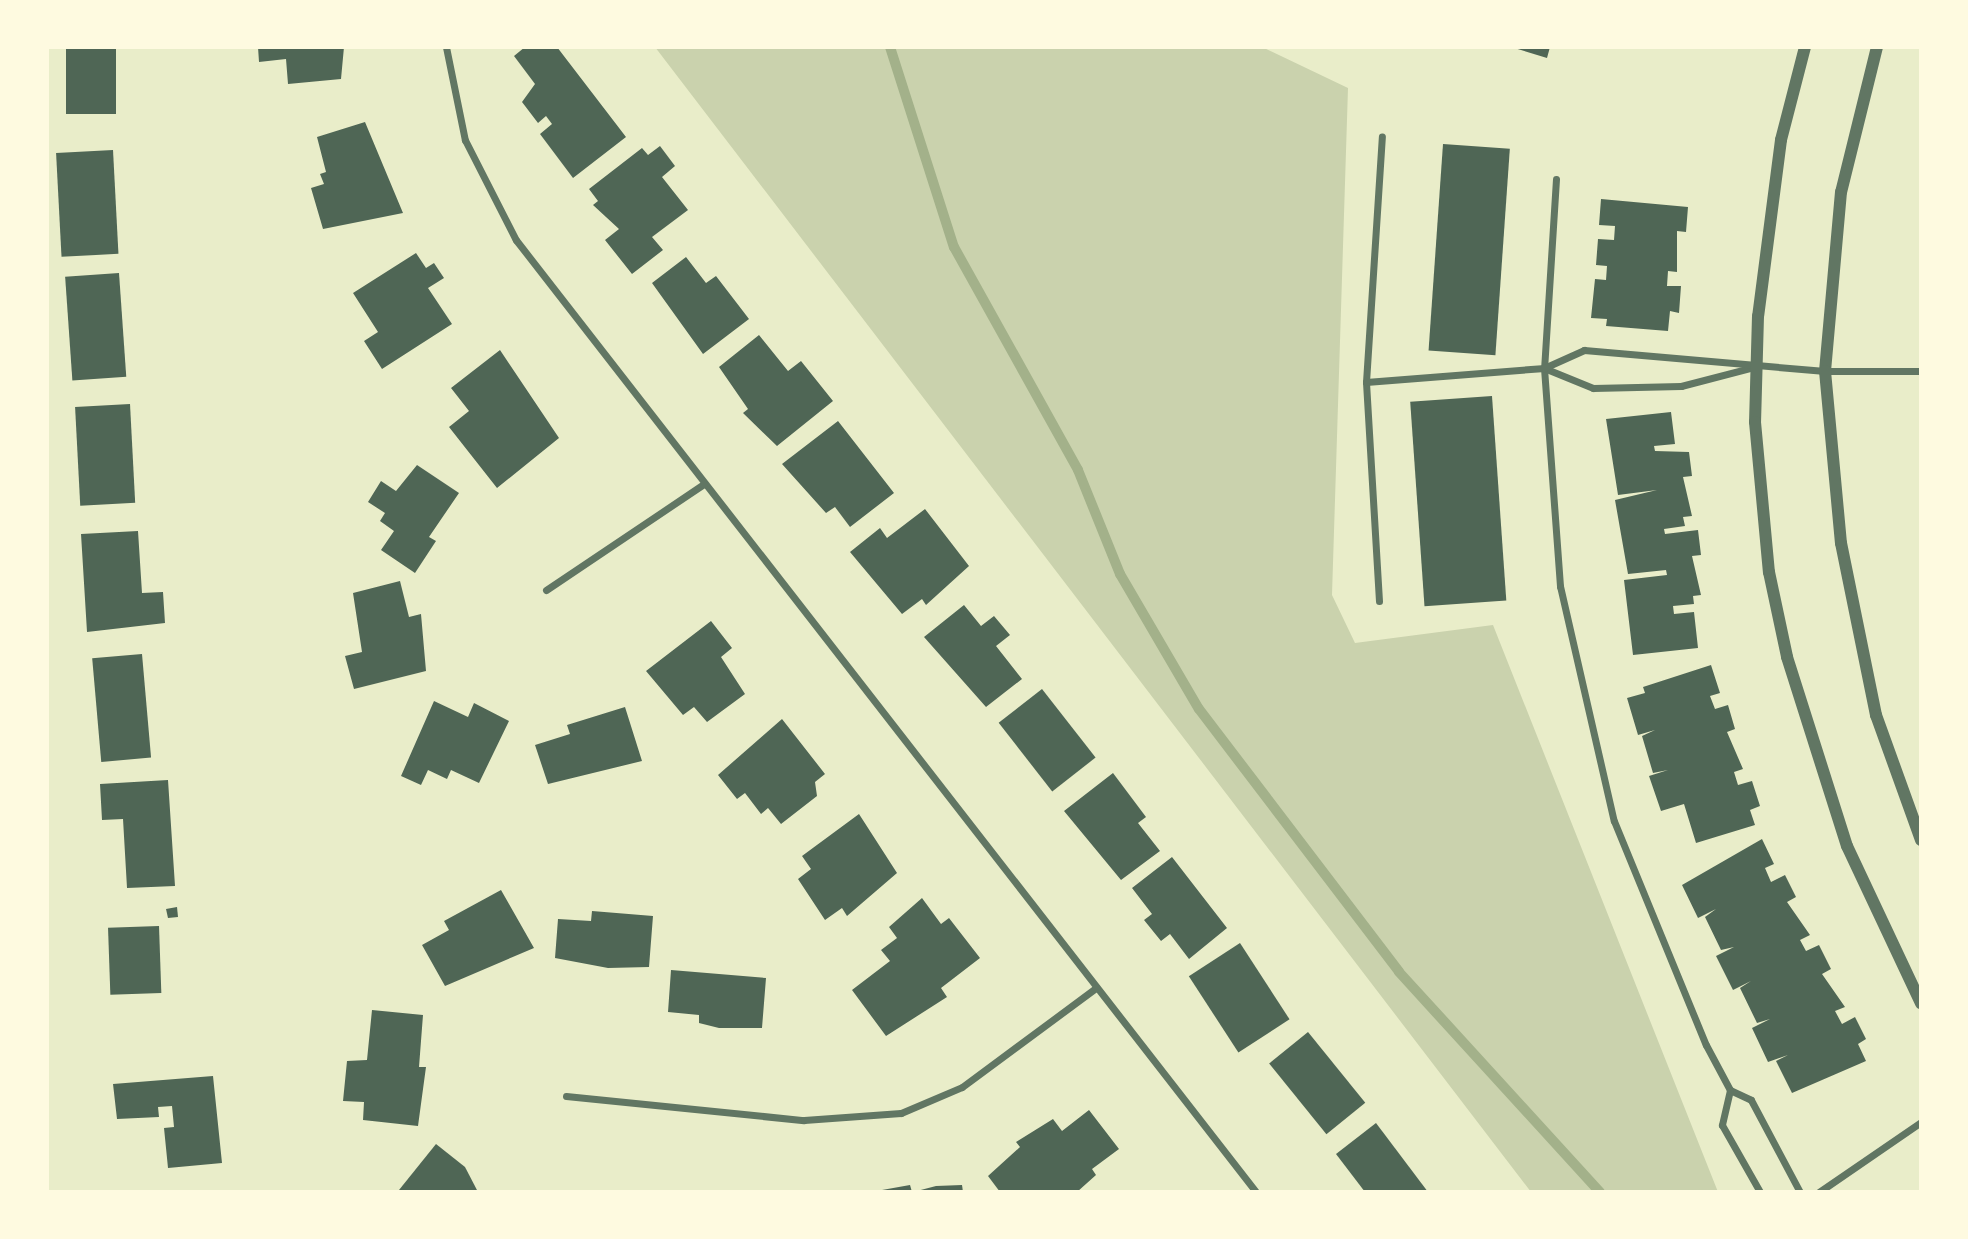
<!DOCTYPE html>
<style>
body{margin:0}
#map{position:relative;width:1968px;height:1239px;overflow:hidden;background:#e9edc9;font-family:Figtree,sans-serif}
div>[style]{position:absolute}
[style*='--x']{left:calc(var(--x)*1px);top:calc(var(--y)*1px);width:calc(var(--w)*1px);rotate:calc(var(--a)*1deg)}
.green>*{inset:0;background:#cad2ad}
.stream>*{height:10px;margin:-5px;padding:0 5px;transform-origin:5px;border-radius:5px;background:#a3b18a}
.building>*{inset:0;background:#4f6655;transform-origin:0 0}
.minor>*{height:7px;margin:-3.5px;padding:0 3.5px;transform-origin:3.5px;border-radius:3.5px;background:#617663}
.tertiary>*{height:12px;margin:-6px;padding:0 6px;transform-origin:6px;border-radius:6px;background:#617663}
span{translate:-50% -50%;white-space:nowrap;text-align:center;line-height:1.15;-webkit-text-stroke:5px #fefae0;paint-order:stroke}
.frame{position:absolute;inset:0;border:49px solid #fefae0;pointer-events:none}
</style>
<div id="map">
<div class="green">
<i style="clip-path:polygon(655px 47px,1262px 47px,1348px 88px,1332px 595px,1355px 643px,1493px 625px,1718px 1192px,1531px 1192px)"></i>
</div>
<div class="stream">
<i style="--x:890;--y:47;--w:210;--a:72.3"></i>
<i style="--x:954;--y:247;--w:255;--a:60.9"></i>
<i style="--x:1078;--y:470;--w:112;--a:68"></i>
<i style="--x:1120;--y:574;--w:156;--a:59.7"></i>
<i style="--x:1199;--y:709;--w:330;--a:52.7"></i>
<i style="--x:1399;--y:972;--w:298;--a:47.6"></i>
</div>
<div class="building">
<i style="left:66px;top:47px;width:50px;height:67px"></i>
<i style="clip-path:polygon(258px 47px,344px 47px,341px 79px,288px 84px,286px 59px,259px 62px)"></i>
<i style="clip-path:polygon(525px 47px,557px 47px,626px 137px,573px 178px,540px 134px,552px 124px,546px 116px,538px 123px,522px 102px,535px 84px,514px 56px)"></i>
<i style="clip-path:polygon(1511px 47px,1550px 47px,1547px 58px)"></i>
<i style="clip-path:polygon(365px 122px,403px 213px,323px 229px,311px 188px,324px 184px,320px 174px,326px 172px,317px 137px)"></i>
<i style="left:1443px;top:144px;width:67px;height:207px;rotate:4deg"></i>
<i style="clip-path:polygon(660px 146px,675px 166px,662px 177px,688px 210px,652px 237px,663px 250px,632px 274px,605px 240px,619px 229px,593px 205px,598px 201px,589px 189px,642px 148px,648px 155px)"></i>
<i style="left:113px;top:150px;width:104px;height:57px;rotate:87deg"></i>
<i style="clip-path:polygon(1601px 199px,1688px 207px,1686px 232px,1677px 231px,1677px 272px,1668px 271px,1667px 286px,1681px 286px,1679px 313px,1670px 311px,1668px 331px,1606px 326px,1607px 319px,1591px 318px,1595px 279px,1606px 280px,1607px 266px,1596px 265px,1598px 239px,1614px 240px,1615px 226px,1599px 225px)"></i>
<i style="clip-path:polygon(416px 253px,426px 268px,434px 263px,444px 278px,428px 288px,452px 324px,382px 369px,364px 341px,378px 332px,353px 293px)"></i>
<i style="clip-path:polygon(686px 257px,706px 283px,716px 276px,749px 319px,703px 354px,652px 283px)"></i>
<i style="left:119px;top:273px;width:104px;height:54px;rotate:86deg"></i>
<i style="clip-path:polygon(759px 335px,788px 371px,801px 361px,833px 401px,777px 446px,743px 413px,748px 409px,719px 367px)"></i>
<i style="clip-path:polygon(500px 350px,559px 438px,497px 488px,449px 427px,469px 411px,451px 388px)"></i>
<i style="left:1492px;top:396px;width:205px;height:82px;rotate:86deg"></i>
<i style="left:130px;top:404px;width:99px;height:55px;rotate:87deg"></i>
<i style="clip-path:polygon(1671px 412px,1675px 444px,1654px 446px,1655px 451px,1689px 452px,1692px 476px,1683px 477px,1692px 516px,1683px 517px,1685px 526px,1664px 529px,1665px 534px,1698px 530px,1701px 555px,1692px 556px,1701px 595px,1693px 596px,1694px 604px,1673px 606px,1674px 614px,1694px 612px,1698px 648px,1633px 655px,1624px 580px,1667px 575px,1666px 570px,1628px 574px,1615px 500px,1657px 490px,1618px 495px,1606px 419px)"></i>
<i style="clip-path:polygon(838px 421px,894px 493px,850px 527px,835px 507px,826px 513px,782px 464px)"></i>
<i style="clip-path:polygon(417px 465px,459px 493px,429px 537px,436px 541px,415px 573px,381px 550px,394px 531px,380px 521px,385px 513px,368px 502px,381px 481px,396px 491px)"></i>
<i style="clip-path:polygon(925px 509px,969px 566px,926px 605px,922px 599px,902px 614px,850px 552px,880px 528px,887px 538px)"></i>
<i style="clip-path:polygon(138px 531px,142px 593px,163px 592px,165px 623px,87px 632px,81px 534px)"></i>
<i style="clip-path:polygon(400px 581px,409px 617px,421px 614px,426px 671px,354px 689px,345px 656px,362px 652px,353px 593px)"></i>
<i style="clip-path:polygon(964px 605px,981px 626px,994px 616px,1010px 635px,996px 646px,1022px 679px,986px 707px,924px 637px)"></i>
<i style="clip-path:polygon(711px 621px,732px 648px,721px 657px,745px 694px,707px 722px,694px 707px,683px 715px,646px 671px)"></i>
<i style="left:142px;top:654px;width:104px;height:50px;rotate:85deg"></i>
<i style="clip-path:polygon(1711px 665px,1720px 693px,1710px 696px,1715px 709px,1728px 705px,1735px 729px,1727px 732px,1743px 769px,1734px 772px,1738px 785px,1752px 781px,1760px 806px,1750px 810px,1755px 825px,1696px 843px,1684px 804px,1661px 811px,1649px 776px,1668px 770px,1653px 773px,1642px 736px,1655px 730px,1638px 735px,1627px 698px,1645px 693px,1643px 687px)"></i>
<i style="left:1042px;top:689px;width:87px;height:55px;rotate:52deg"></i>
<i style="clip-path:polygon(434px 701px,468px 717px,474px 703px,509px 721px,479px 783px,451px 770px,447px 779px,428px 770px,421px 785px,401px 776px)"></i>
<i style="clip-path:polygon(625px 707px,642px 761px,548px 784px,535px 745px,570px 734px,567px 725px)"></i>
<i style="clip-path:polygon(782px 719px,825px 774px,815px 782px,817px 796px,781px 824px,768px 808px,761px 814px,745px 793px,737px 799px,718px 775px)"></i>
<i style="clip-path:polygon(1113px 773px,1146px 817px,1138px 823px,1160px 851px,1121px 880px,1064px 811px)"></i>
<i style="clip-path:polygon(168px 780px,175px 886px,127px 888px,123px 819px,102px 820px,100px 784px)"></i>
<i style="clip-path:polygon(859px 814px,897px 873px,847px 916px,842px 908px,825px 920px,798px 879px,811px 869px,802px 856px)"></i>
<i style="clip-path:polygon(1762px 839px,1774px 864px,1765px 868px,1771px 882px,1785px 875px,1796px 897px,1787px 902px,1810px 935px,1800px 940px,1806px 951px,1819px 945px,1831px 969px,1822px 974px,1845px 1007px,1835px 1011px,1842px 1024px,1855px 1017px,1866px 1039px,1858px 1044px,1866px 1061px,1792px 1093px,1776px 1061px,1788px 1055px,1768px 1062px,1752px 1028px,1770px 1019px,1757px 1023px,1740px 988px,1751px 981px,1733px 990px,1716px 956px,1734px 947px,1721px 950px,1705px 917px,1716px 909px,1698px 918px,1682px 885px)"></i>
<i style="clip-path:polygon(1172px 857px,1227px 928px,1189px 959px,1170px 934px,1161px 941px,1144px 920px,1152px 914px,1132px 888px)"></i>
<i style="clip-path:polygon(501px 890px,534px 948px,445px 986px,422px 945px,449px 930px,444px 921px)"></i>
<i style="clip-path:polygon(922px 898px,941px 924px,949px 918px,980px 958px,941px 988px,947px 997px,886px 1036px,852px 990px,890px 961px,881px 950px,897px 938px,889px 927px)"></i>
<i style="clip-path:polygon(177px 907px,178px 917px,168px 918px,166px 909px)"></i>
<i style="clip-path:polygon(592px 911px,653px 916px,649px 967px,608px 968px,555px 958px,558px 919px,591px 921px)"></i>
<i style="left:159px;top:926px;width:67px;height:51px;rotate:88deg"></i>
<i style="left:1240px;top:943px;width:91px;height:61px;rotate:57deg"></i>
<i style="clip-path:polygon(671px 970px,766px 978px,762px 1028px,719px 1028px,699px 1023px,699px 1015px,668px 1012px)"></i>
<i style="clip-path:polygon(372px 1010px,423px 1015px,419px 1067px,426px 1067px,418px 1126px,363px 1120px,364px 1102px,343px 1101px,347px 1061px,367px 1060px)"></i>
<i style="left:1308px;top:1032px;width:91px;height:50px;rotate:51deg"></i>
<i style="clip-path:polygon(213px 1076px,222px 1163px,168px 1168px,164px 1128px,174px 1127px,172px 1106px,158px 1107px,159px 1117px,117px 1119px,113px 1084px)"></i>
<i style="clip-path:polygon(1089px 1110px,1119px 1149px,1092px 1169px,1096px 1175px,1077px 1192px,1000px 1192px,988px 1176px,1020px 1147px,1016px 1142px,1053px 1119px,1062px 1131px)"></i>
<i style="clip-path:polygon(1376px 1123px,1428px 1192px,1365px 1192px,1336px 1154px)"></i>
<i style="clip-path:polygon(436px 1144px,465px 1167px,478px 1192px,399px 1190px)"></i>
<i style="clip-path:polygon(910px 1185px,912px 1192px,882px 1192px,882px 1190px)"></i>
<i style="clip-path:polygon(962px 1185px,963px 1192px,913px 1192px,936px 1186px)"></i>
</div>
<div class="minor">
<i style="--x:446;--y:47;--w:95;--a:78.5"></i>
<i style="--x:465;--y:140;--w:112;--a:63"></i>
<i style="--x:516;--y:240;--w:1206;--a:52.14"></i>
<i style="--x:1556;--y:179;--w:189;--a:93.6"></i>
<i style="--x:1544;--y:368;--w:219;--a:85.8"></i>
<i style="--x:1560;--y:586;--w:241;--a:77.1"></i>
<i style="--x:1614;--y:821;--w:242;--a:67.7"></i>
<i style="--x:1706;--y:1045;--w:51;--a:61.9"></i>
<i style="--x:1730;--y:1090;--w:23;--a:25"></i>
<i style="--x:1751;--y:1100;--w:104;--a:62"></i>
<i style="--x:1544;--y:368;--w:53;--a:22.2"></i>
<i style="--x:1593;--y:388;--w:88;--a:-1.3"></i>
<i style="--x:1681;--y:386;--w:71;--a:-14.6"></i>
<i style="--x:1366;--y:382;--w:179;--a:-4.5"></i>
<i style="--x:1544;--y:368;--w:44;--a:-24.2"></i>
<i style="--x:1584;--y:350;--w:242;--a:5"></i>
<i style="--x:1825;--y:371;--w:96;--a:0"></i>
<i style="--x:546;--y:590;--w:190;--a:-33.9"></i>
<i style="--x:1379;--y:601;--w:219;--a:-93.4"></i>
<i style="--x:1366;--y:382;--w:246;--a:-86.3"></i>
<i style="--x:1730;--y:1090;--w:36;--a:103"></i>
<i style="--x:1722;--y:1125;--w:77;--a:60.4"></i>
<i style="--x:566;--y:1096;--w:239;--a:5.8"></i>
<i style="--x:804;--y:1120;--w:97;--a:-4.1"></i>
<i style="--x:901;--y:1113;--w:66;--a:-23.1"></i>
<i style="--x:962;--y:1087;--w:167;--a:-36.5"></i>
<i style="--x:1819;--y:1192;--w:124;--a:-34.5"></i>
</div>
<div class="tertiary">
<i style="--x:1805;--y:47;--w:96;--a:104.5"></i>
<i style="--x:1781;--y:140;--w:177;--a:97.4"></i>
<i style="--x:1758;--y:316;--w:106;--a:91.6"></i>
<i style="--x:1755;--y:422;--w:151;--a:84.7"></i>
<i style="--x:1769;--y:572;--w:87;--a:78"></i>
<i style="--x:1787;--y:657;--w:198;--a:72.4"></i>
<i style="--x:1847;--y:846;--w:174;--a:64.8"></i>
<i style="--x:1877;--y:47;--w:149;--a:103.9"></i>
<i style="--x:1841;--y:192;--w:180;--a:95.1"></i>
<i style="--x:1825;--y:371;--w:173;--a:84.7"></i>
<i style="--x:1841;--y:543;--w:176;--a:78.5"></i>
<i style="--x:1876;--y:715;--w:133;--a:70.2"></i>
</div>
<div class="frame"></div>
</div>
